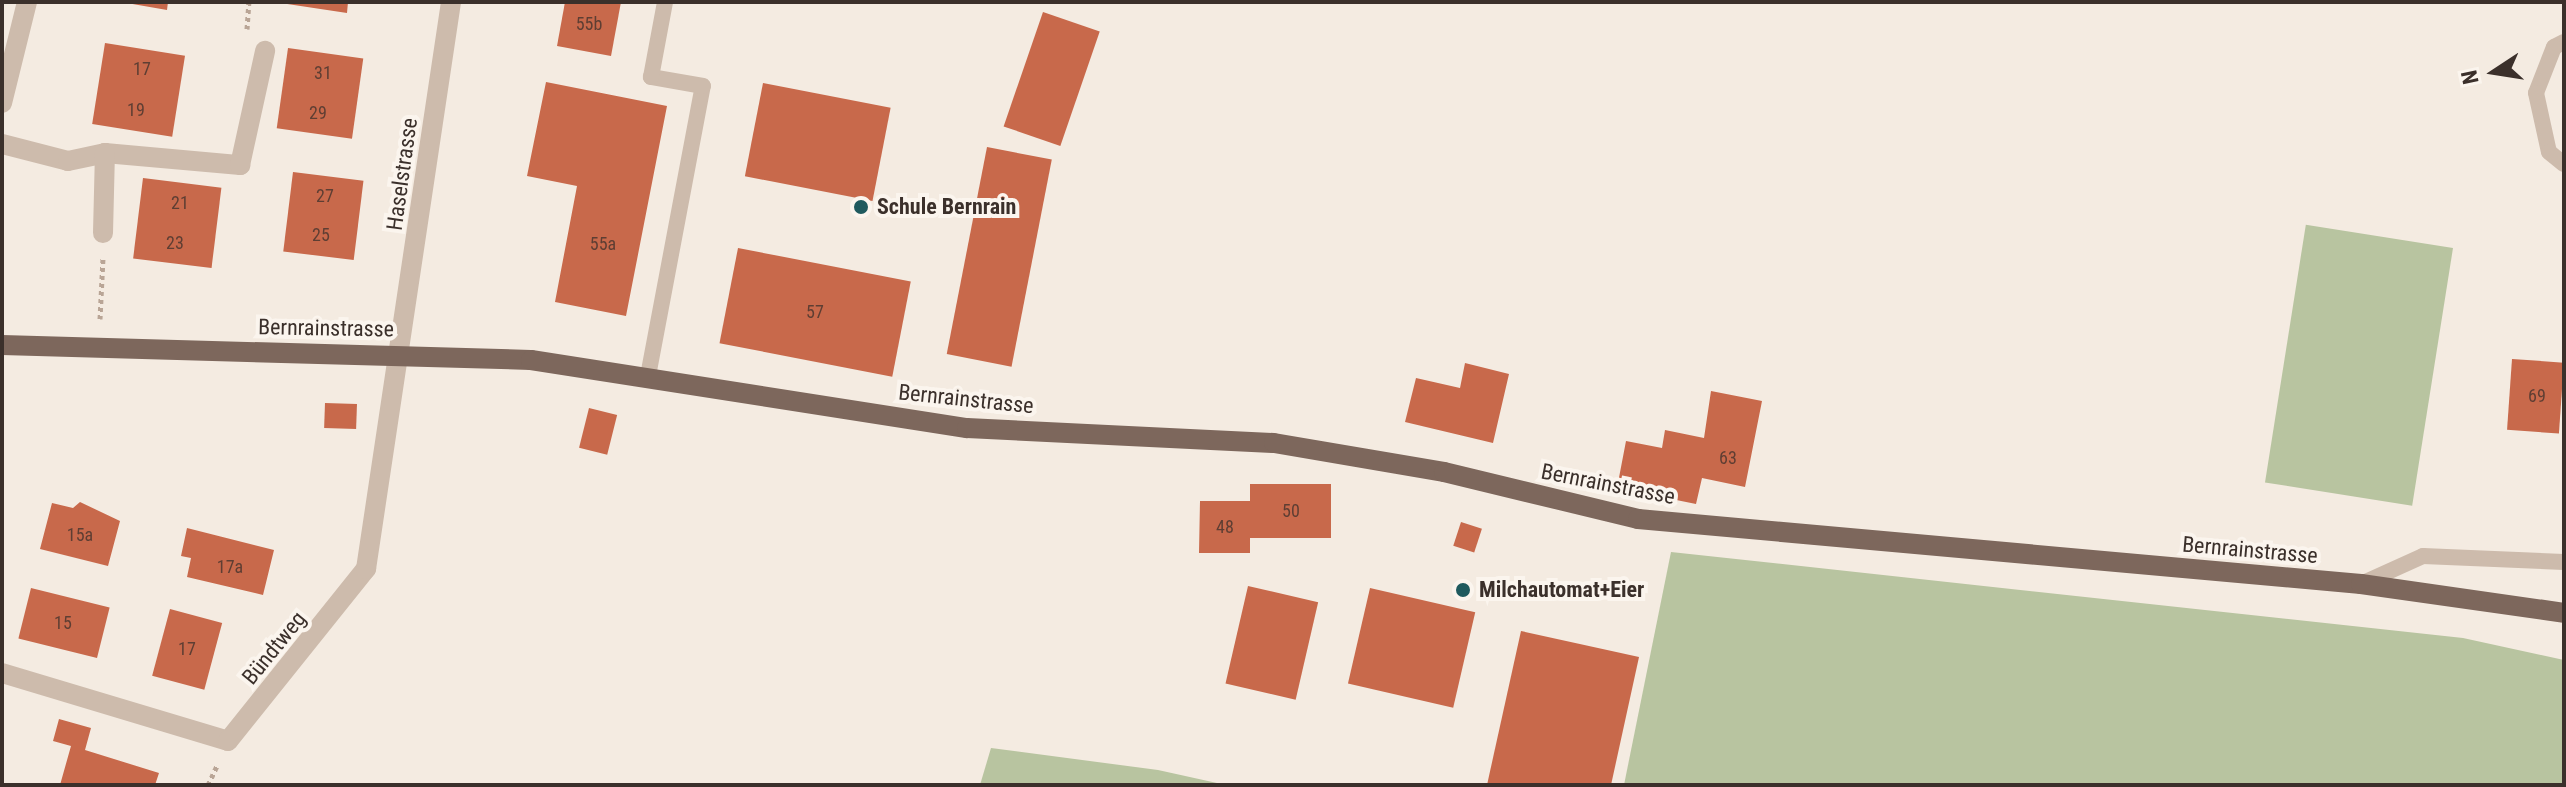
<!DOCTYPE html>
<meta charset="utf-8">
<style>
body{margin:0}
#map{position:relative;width:2566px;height:787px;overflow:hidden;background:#f4ebe1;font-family:"Roboto Condensed",sans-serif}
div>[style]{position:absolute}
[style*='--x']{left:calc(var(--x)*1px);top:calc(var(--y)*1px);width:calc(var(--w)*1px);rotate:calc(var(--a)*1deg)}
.green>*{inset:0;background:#b8c4a0;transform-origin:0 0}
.building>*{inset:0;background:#c8694b;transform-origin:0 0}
.path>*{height:5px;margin-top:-2.5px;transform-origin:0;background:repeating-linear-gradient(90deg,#b9a596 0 4px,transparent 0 8px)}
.service>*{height:16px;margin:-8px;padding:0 8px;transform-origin:8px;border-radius:8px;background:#cdbbac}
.minor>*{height:20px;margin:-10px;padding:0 10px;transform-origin:10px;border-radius:10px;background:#cdbbac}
.primary>*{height:20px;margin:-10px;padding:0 10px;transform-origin:10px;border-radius:10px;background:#7d675c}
.dots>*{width:22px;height:22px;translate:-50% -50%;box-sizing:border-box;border:4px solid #fbf5ee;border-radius:50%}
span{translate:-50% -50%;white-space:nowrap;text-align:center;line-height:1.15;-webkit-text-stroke:8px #fbf5ee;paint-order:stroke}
.number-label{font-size:18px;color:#5e3e33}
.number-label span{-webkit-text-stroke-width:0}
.street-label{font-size:22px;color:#3b302b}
.poi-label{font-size:22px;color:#3b302b;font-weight:700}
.left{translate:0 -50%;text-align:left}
.frame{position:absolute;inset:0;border:4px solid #3b302b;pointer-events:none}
.north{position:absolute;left:2454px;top:32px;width:80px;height:80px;-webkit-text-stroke:6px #fbf5ee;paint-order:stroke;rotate:258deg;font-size:22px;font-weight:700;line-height:32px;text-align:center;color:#3b302b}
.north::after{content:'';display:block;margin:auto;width:28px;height:36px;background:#3b302b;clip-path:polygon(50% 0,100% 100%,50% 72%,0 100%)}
</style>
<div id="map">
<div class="green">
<i style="left:2453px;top:248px;width:261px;height:149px;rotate:99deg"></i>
<i style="clip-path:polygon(1671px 552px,2463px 638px,2564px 660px,2564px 785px,1624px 785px)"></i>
<i style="clip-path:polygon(991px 748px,1158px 770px,1226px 785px,980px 785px)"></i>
</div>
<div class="building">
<i style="clip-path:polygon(121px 2px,168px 2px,167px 10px)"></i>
<i style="clip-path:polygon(274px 2px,348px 2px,347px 13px)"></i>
<i style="clip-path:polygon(565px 2px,621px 2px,611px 56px,557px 46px)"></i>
<i style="left:1043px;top:12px;width:60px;height:121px;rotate:19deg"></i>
<i style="left:105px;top:43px;width:81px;height:82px;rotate:9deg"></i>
<i style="left:288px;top:48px;width:76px;height:81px;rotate:8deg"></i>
<i style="clip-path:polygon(546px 82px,667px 106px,626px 316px,555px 302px,577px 186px,527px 176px)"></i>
<i style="left:763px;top:83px;width:130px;height:95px;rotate:11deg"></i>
<i style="left:987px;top:147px;width:66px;height:211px;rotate:11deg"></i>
<i style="left:293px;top:172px;width:71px;height:80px;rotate:7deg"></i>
<i style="left:143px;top:178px;width:79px;height:81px;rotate:7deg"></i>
<i style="left:738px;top:248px;width:176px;height:97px;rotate:11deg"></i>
<i style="left:2512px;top:359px;width:52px;height:71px;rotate:4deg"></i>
<i style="clip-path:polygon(1465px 363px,1509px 374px,1493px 443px,1405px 422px,1416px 378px,1460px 388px)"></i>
<i style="clip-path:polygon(1711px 391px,1762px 401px,1745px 487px,1702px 478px,1696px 504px,1617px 488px,1626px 441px,1662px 448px,1665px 430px,1704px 438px)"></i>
<i style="left:325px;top:403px;width:32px;height:25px;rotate:2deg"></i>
<i style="left:589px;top:408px;width:29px;height:41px;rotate:14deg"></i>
<i style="clip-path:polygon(1250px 484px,1331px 484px,1331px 538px,1250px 538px,1250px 553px,1199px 553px,1200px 501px,1250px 501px)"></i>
<i style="clip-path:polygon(80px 502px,120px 521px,108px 566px,40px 549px,52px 503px,73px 508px)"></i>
<i style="left:1461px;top:522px;width:22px;height:25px;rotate:18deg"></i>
<i style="clip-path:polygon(187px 528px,274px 550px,263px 595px,187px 577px,191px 558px,181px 556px)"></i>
<i style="left:1248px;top:586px;width:72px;height:100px;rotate:13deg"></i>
<i style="left:31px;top:588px;width:81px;height:52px;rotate:14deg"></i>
<i style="left:1370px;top:588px;width:108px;height:98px;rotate:13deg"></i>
<i style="left:170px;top:609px;width:54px;height:69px;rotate:15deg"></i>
<i style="clip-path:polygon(1521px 631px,1639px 657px,1611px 785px,1487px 785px)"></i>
<i style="clip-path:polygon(59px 719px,91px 728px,85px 750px,159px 773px,155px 785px,60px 785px,71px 746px,53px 741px)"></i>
</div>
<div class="path">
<i style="--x:247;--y:29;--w:27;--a:-86"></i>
<i style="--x:100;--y:319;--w:62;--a:-87.2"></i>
<i style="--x:208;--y:785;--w:23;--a:-65"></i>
</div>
<div class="service">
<i style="--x:2564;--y:42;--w:11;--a:153"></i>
<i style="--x:2554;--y:47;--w:49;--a:111.4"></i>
<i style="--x:2536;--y:93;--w:60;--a:77.6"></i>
<i style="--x:2549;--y:152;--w:19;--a:39"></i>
<i style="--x:648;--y:376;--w:295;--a:-79.3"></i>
<i style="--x:703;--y:86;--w:53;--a:-170.2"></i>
<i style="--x:651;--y:77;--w:76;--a:-79.4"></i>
<i style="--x:2361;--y:584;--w:68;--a:-24.3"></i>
<i style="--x:2423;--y:556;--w:141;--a:2.4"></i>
</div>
<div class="minor">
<i style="--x:2;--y:103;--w:104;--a:-76.1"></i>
<i style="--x:2;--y:144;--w:68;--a:14.4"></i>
<i style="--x:68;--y:161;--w:38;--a:-12"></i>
<i style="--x:105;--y:153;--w:136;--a:5.1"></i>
<i style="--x:240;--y:165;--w:117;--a:-77.6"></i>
<i style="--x:103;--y:233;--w:80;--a:-88.6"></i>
<i style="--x:2;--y:673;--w:236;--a:16.7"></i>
<i style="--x:228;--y:741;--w:221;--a:-51.3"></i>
<i style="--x:366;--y:569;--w:573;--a:-81.47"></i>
</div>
<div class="primary">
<i style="--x:2;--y:345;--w:529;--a:1.62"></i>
<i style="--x:531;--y:360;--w:441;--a:8.9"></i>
<i style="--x:967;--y:428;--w:307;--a:2.8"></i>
<i style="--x:1274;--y:443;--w:172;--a:9.7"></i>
<i style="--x:1444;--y:472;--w:200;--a:13.6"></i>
<i style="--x:1638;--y:519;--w:726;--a:5.14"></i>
<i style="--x:2361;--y:584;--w:205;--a:8.1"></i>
</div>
<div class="dots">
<i style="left:861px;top:207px;background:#1f5a5e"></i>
<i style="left:1463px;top:590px;background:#1f5a5e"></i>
</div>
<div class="number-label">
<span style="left:589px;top:24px">55b</span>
<span style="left:142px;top:69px">17</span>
<span style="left:323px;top:73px">31</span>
<span style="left:136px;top:110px">19</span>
<span style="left:318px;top:113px">29</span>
<span style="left:325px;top:196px">27</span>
<span style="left:180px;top:203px">21</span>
<span style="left:321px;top:235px">25</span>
<span style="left:175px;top:243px">23</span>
<span style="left:603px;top:244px">55a</span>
<span style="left:815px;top:312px">57</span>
<span style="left:2537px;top:396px">69</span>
<span style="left:1728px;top:458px">63</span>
<span style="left:1291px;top:511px">50</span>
<span style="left:1225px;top:527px">48</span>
<span style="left:80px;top:535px">15a</span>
<span style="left:230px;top:567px">17a</span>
<span style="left:63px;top:623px">15</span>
<span style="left:187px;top:649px">17</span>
</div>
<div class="street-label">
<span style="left:402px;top:174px;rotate:-82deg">Haselstrasse</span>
<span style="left:326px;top:328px;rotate:1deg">Bernrainstrasse</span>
<span style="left:966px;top:399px;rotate:6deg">Bernrainstrasse</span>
<span style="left:1608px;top:484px;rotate:11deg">Bernrainstrasse</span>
<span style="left:2250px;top:550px;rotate:5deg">Bernrainstrasse</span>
<span style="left:274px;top:648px;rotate:-51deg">Bündtweg</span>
</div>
<div class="poi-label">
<span class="left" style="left:877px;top:207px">Schule Bernrain</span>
<span class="left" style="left:1479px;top:590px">Milchautomat+Eier</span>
</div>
<div class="frame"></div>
<div class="north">N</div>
</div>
